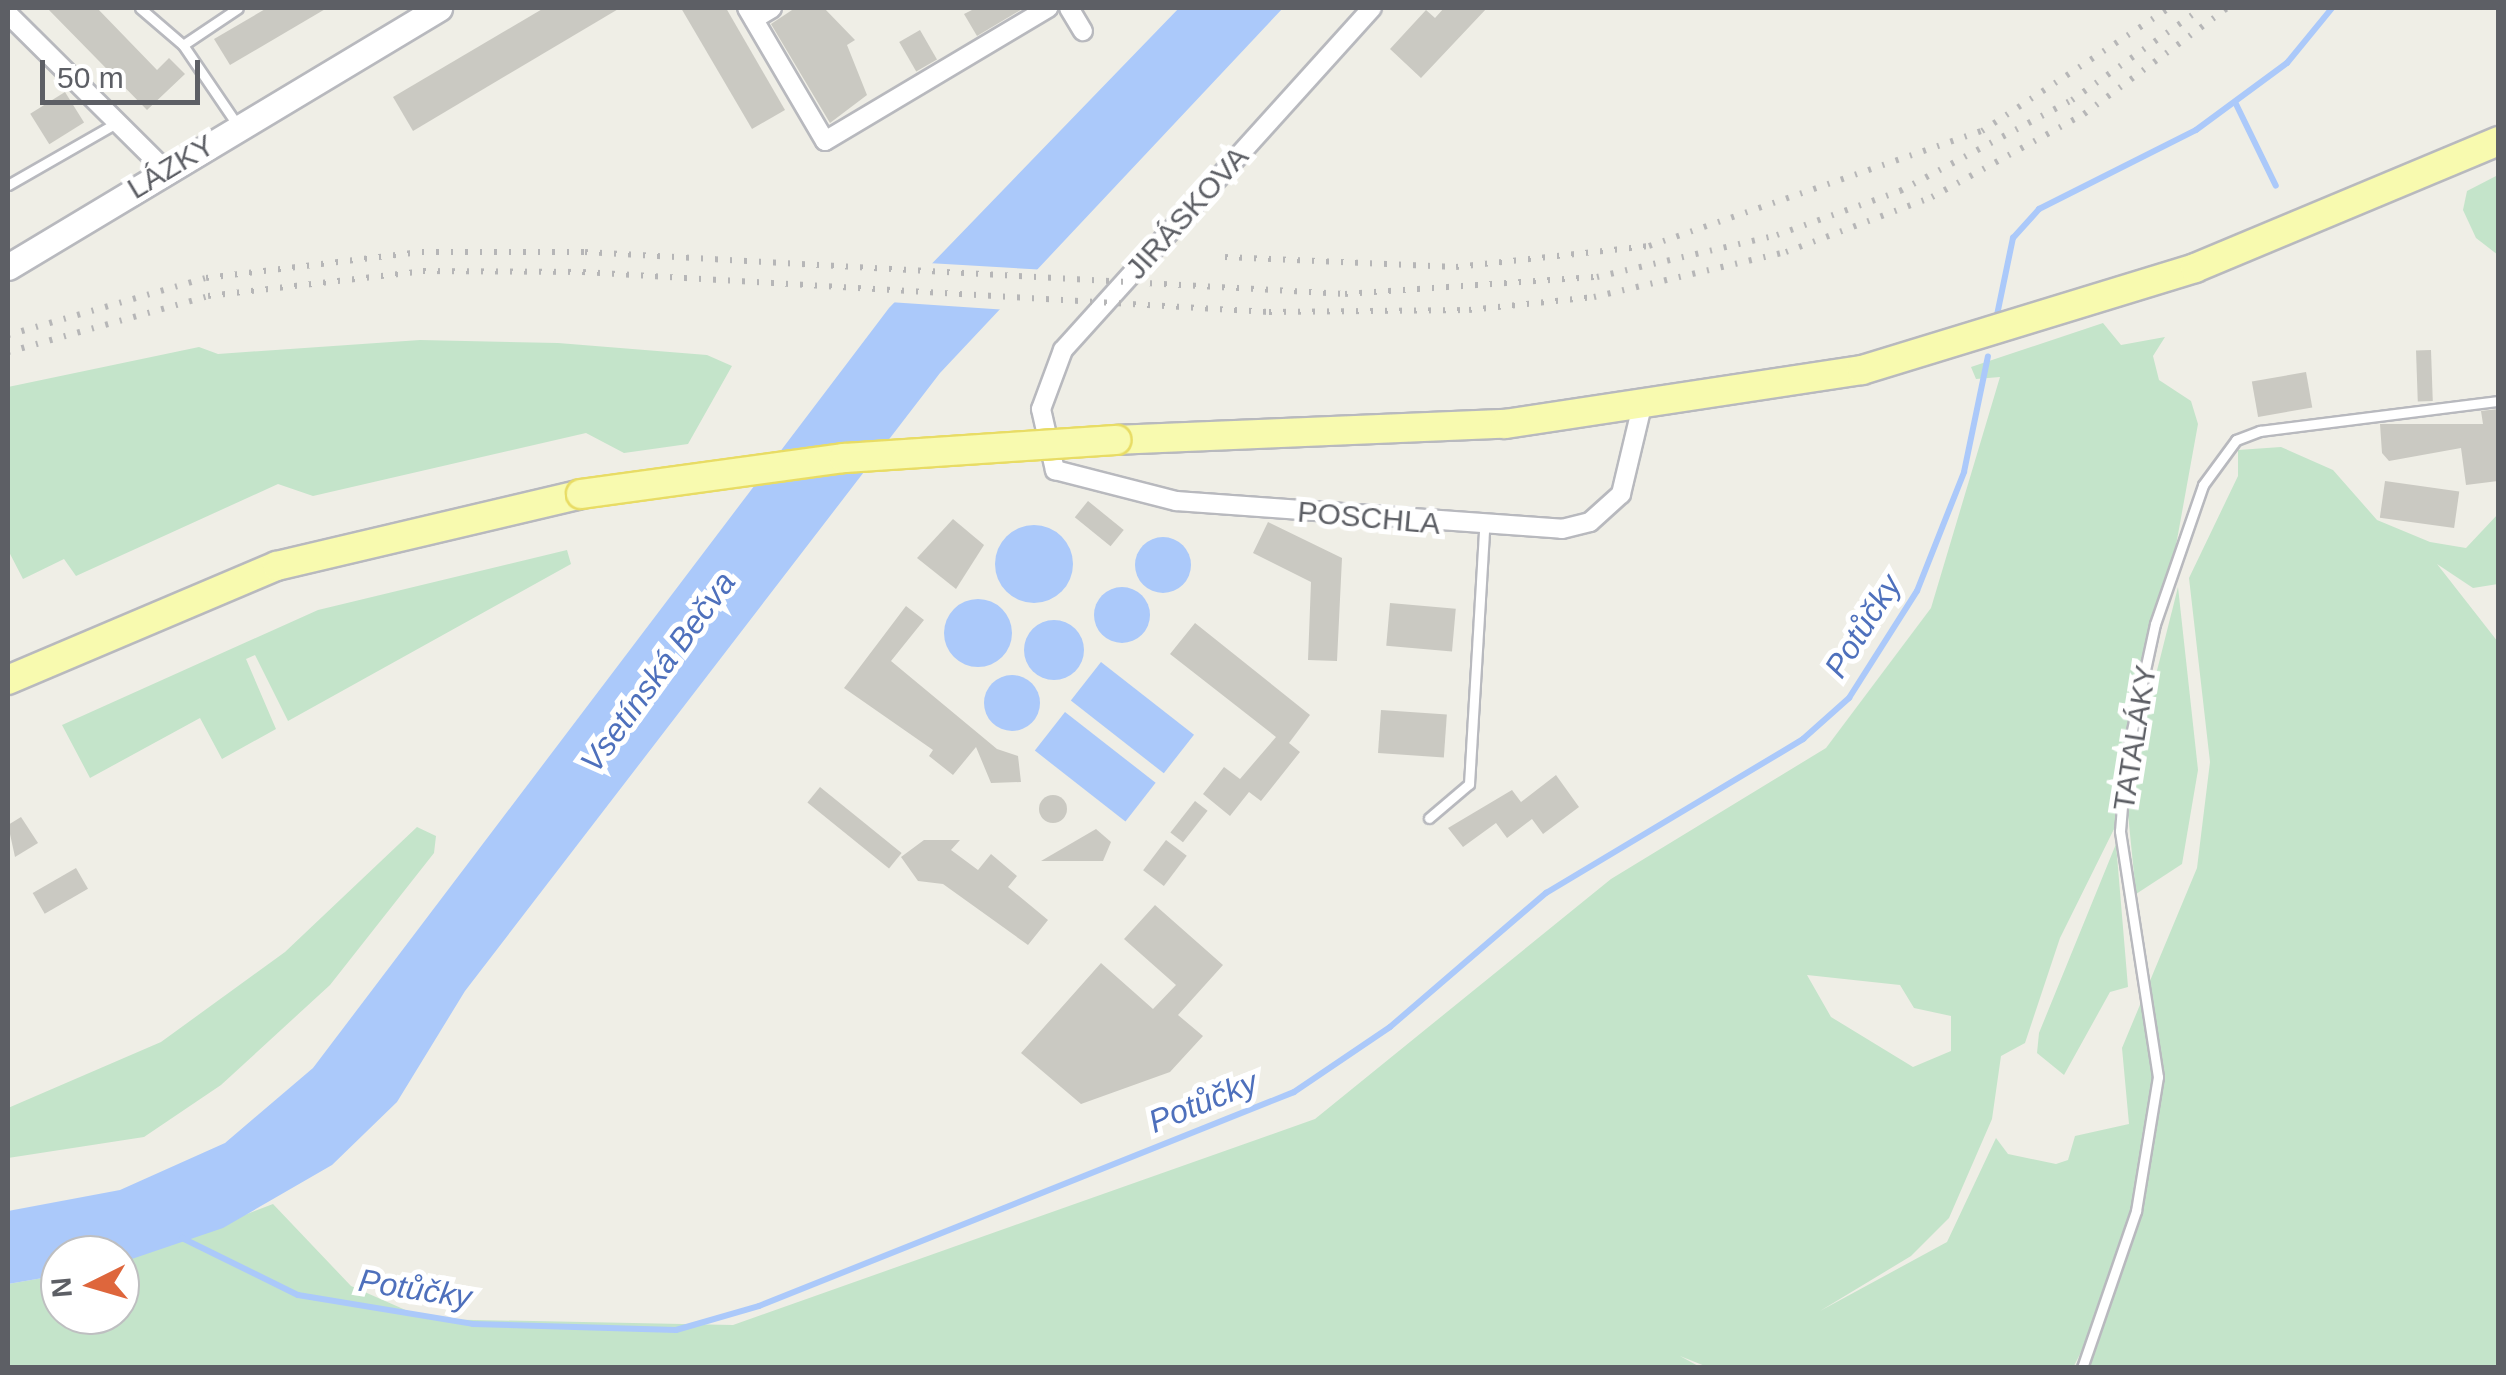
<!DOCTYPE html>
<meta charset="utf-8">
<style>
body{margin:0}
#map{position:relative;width:2506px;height:1375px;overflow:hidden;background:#efeee6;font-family:Arial,sans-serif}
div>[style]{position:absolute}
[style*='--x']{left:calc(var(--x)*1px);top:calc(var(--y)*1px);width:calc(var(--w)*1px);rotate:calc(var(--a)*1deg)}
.green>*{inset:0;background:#c4e4ca}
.water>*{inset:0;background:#abc9fa;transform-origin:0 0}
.round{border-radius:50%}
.pier>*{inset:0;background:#efeee6}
.stream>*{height:6px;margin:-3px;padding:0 3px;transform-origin:3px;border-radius:3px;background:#abc9fa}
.building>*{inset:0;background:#cac9c2;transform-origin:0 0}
.roads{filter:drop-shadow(2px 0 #b8b9be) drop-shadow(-2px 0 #b8b9be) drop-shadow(0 2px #b8b9be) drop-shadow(0 -2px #b8b9be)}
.lane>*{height:9px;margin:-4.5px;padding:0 4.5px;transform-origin:4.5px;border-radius:4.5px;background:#fff}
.street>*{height:18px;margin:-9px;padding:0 9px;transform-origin:9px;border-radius:9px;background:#fff}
.secondary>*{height:25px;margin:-12.5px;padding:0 12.5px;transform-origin:12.5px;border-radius:12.5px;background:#fff}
.primary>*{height:28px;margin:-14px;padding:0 14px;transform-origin:14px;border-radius:14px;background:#f8faaf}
.rail>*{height:6px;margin-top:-3px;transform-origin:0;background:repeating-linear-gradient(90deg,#b6b6b7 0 2.5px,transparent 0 14.5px)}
.bridges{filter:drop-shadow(2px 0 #e8dc65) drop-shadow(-2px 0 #e8dc65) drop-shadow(0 2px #e8dc65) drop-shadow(0 -2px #e8dc65)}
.primary-bridge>*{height:28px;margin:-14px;padding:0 14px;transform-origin:14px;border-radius:14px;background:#f8faaf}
span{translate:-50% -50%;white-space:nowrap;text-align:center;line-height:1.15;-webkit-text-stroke:10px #fff;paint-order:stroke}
.street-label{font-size:30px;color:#5d5f65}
.water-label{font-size:32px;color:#4e70bc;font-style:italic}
.frame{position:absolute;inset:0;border:10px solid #5d5f65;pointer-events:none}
.north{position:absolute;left:40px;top:1235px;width:100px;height:100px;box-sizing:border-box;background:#fff;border:2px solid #bebfc1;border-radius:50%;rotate:265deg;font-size:28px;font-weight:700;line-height:40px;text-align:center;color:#5d5f65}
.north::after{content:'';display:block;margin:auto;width:35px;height:45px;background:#de663c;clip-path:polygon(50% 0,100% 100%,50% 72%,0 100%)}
.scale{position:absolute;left:40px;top:60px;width:160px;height:45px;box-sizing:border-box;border:5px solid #5d5f65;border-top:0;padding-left:12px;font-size:30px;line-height:35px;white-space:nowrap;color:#5d5f65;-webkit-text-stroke:8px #fff;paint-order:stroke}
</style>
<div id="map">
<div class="green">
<i style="clip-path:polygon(2498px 175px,2498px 255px,2476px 238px,2463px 210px,2467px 191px)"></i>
<i style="clip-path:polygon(evenodd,2103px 323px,2121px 345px,2165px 337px,2153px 356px,2159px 380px,2191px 401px,2198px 424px,2169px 584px,2119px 773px,2115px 827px,2060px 938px,2025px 1043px,2001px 1056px,1992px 1119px,1949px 1218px,1911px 1256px,1820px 1311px,1947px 1242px,1996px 1138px,2008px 1154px,2056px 1164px,2068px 1160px,2075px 1136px,2129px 1124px,2122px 1048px,2197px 868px,2210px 762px,2189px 578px,2238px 476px,2238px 450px,2281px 447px,2333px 470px,2377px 520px,2430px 542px,2466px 548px,2498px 514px,2498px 584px,2473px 588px,2437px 564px,2498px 642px,2498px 1367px,2075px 1367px,2084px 1346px,2073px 1368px,1710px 1368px,1680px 1356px,1700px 1367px,8px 1368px,8px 1284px,60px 1275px,60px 1315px,120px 1315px,120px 1263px,273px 1204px,351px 1286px,426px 1319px,733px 1325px,1315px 1119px,1611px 879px,1826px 748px,1931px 608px,2000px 377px,1976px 379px,1971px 367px,2103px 323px,1807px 975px,1900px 985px,1914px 1008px,1951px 1016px,1951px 1051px,1913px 1067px,1831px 1017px,1807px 975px)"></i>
<i style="clip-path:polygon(420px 340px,558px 343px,707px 355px,732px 366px,688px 444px,624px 453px,586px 433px,313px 496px,278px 484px,76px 576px,64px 559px,23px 579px,8px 550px,8px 387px,199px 347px,218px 354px)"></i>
<i style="clip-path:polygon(567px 550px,571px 564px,288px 721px,255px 655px,246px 659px,276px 729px,222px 759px,200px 718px,90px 778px,62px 725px,318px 610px)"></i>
<i style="clip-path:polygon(2178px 587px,2198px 770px,2182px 864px,2136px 894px,2126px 794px)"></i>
<i style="clip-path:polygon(417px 827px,436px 836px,434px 853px,330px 985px,221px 1085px,144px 1137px,8px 1158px,8px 1108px,161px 1042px,285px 952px)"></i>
<i style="clip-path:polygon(2116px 844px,2128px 987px,2110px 992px,2064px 1075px,2037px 1053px,2039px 1033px)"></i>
</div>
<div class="water">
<i style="clip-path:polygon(1179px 8px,1283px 8px,940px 373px,465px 991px,397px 1102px,332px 1165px,223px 1228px,120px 1263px,120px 1255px,60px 1255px,60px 1275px,8px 1284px,8px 1211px,120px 1190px,225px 1143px,313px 1068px,889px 308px)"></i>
<i class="round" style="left:995px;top:525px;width:78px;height:78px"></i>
<i class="round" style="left:1135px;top:537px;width:56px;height:56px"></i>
<i class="round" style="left:1094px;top:587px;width:56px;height:56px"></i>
<i class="round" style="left:944px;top:599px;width:68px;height:68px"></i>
<i class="round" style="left:1024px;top:620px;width:60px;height:60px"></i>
<i style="left:1101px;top:662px;width:118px;height:49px;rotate:38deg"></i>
<i class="round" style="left:984px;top:675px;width:56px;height:56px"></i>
<i style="left:1065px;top:712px;width:115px;height:49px;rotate:38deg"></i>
</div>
<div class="pier">
<i style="clip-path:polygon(928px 263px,1047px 270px,1008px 310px,889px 302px)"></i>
</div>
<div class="stream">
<i style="--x:2235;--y:102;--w:93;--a:64"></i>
<i style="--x:1997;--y:315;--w:79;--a:-78.3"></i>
<i style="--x:2013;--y:238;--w:39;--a:-48"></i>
<i style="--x:2039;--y:209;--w:176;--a:-26.7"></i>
<i style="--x:2196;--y:130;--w:113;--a:-36.4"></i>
<i style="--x:2287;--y:63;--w:71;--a:-50.7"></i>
<i style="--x:182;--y:1238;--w:129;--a:26.2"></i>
<i style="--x:298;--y:1295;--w:177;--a:9.4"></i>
<i style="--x:473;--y:1324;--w:203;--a:1.7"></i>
<i style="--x:676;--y:1330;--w:86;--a:-16.1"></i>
<i style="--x:759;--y:1306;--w:576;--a:-21.8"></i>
<i style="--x:1294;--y:1092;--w:116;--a:-34.1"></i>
<i style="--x:1390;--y:1027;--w:206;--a:-40.7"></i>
<i style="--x:1546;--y:893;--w:300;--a:-30.9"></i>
<i style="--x:1803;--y:739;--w:62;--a:-41.7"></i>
<i style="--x:1849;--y:698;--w:127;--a:-57.6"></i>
<i style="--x:1917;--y:591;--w:128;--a:-68.4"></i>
<i style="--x:1964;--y:472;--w:118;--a:-78.3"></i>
</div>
<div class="building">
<i style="clip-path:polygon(47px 8px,97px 8px,157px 70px,169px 58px,185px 74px,147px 110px)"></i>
<i style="clip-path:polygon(267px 8px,327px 8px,230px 65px,214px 39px)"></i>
<i style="clip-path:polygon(544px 8px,620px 8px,413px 131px,393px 97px)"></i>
<i style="clip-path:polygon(681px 8px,726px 8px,785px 110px,752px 129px)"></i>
<i style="clip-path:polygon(795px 8px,824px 8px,855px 40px,847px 45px,867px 95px,830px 123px,771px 24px)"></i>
<i style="clip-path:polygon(976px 8px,1024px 8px,977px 36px,964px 14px)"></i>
<i style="clip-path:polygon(1444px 8px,1487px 8px,1421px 78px,1390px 49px,1426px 10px,1435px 18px)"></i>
<i style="left:920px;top:30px;width:34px;height:24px;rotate:60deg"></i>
<i style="left:65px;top:92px;width:36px;height:41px;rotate:58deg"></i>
<i style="left:2431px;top:350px;width:51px;height:15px;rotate:88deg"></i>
<i style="left:2306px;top:372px;width:36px;height:55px;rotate:80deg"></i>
<i style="clip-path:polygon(2498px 409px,2498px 481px,2466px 485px,2461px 448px,2389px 461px,2382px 453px,2380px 424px,2483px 424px,2481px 411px)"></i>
<i style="left:2385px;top:481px;width:75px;height:37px;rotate:8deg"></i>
<i style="left:1088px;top:501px;width:46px;height:21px;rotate:39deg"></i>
<i style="clip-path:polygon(953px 519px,984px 545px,956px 589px,917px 558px)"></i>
<i style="clip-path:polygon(1268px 522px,1342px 558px,1337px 661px,1308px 660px,1311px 582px,1253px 553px)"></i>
<i style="left:1390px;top:603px;width:66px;height:43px;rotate:5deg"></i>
<i style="clip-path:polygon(906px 606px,924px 620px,891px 661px,997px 749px,1018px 756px,1021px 782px,991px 783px,976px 747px,953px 775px,929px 756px,933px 750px,844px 688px)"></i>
<i style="clip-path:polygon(1195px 623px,1310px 715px,1289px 743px,1300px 752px,1261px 801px,1249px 792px,1230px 816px,1203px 794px,1224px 767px,1240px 779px,1276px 737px,1170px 654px)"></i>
<i style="left:1381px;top:710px;width:66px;height:43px;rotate:4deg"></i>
<i style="clip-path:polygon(1556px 775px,1579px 807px,1543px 834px,1532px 819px,1507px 838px,1496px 823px,1463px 847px,1448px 828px,1512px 790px,1521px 802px)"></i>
<i style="left:820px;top:787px;width:105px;height:20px;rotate:39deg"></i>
<i class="round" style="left:1039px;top:795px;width:28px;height:28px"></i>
<i style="left:1195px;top:801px;width:16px;height:40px;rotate:38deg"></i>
<i style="clip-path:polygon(21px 817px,38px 843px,15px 857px,8px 825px)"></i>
<i style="clip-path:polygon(1096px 829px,1111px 842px,1103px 861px,1041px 861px)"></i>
<i style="clip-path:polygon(960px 840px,951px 850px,978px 870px,991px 854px,1017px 876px,1008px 887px,1048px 920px,1028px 945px,943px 884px,918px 881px,901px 857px,924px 840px)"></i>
<i style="left:1166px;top:840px;width:26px;height:38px;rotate:37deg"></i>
<i style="left:76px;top:868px;width:24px;height:50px;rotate:60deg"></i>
<i style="clip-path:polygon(1155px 905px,1223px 965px,1178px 1015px,1203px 1036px,1170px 1072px,1081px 1104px,1021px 1053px,1101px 963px,1153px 1009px,1176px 985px,1124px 939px)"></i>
</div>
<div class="roads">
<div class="lane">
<i style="--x:140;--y:8;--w:57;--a:40.7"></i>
<i style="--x:183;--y:45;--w:98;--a:55.8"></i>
<i style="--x:183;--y:45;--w:66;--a:-33.9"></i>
<i style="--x:8;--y:185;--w:127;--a:-29.8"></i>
<i style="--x:1429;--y:818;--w:52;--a:-40.4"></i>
<i style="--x:1469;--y:784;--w:256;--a:-86.6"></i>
<i style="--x:2082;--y:1368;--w:166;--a:-71"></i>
<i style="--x:2136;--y:1211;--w:136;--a:-80.7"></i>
<i style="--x:2158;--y:1077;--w:249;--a:-98.8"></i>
<i style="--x:2120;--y:831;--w:73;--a:-85.3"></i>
<i style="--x:2126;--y:758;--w:137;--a:-77.8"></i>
<i style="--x:2155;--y:624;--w:147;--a:-70.9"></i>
<i style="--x:2203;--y:485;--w:56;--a:-53.7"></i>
<i style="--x:2236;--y:440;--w:26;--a:-21"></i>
<i style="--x:2260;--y:431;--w:240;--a:-7.2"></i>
</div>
<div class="street">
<i style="--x:747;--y:8;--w:154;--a:59.6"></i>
<i style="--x:825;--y:141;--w:260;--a:-30.8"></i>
<i style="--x:1069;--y:8;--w:27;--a:59"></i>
<i style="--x:1372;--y:8;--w:461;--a:132.1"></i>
<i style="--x:1063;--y:350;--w:63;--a:110.4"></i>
<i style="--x:1041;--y:409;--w:63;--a:77.1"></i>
<i style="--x:1055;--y:470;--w:125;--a:14.4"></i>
<i style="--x:1176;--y:501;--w:387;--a:4.1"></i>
<i style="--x:1562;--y:529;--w:29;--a:-14"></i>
<i style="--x:1590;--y:522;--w:42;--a:-42.1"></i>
<i style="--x:1621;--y:494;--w:86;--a:-76.6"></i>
<i style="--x:8;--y:14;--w:221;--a:44.8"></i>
<i style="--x:754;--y:19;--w:21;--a:-31"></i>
</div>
<div class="secondary">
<i style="--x:8;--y:267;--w:503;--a:-31"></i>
</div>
<div class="primary">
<i style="--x:1116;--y:440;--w:389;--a:-2.4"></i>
<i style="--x:1505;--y:424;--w:361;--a:-8.6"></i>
<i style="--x:1862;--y:370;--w:348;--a:-17"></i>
<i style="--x:2195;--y:268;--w:329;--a:-22.7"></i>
<i style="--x:8;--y:680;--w:292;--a:-23"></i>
<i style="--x:277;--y:566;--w:312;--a:-13.3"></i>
</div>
</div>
<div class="rail">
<i style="--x:1225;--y:257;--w:231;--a:2.5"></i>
<i style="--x:1456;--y:267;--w:194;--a:-6.2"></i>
<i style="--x:1649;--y:246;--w:352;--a:-19.1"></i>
<i style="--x:1982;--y:131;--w:224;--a:-33.3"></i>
<i style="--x:8;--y:335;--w:206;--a:-16.1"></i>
<i style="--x:206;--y:278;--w:218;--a:-6.9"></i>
<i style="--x:422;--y:252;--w:163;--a:0"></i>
<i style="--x:585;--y:252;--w:761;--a:3.16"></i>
<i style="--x:1345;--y:294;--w:253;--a:-3.9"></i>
<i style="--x:1597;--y:277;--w:185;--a:-13.1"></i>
<i style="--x:1777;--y:235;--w:131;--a:-19.7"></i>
<i style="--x:1900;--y:191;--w:195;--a:-27.9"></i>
<i style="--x:2072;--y:100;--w:159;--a:-35.3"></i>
<i style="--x:8;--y:352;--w:208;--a:-15.6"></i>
<i style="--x:208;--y:296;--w:216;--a:-6.6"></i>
<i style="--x:423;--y:271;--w:160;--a:0.4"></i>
<i style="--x:583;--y:272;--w:687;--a:3.34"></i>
<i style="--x:1269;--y:312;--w:200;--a:-0.6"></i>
<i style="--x:1469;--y:310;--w:126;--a:-5.9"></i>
<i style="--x:1594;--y:297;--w:197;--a:-13.2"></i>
<i style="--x:1786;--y:252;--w:156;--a:-20.6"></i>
<i style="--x:1932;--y:197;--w:173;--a:-28.6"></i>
<i style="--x:2084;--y:114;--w:178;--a:-36.5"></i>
</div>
<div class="bridges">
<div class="primary-bridge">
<i style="--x:581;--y:494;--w:265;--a:-7.8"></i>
<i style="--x:844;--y:458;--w:273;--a:-3.8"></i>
</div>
</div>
<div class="street-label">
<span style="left:171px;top:167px;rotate:-31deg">LÁZKY</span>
<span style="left:1187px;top:213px;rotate:-48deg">JIRÁSKOVA</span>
<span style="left:1369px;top:518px;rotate:5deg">POSCHLA</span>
<span style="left:2135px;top:738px;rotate:-81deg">TATALÁKY</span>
</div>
<div class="water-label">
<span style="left:1863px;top:626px;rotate:-58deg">Potůčky</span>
<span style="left:658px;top:672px;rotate:-54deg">Vsetínská Bečva</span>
<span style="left:1203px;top:1102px;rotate:-22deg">Potůčky</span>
<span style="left:415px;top:1289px;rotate:9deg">Potůčky</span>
</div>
<div class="frame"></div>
<div class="north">N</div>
<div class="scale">50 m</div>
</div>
